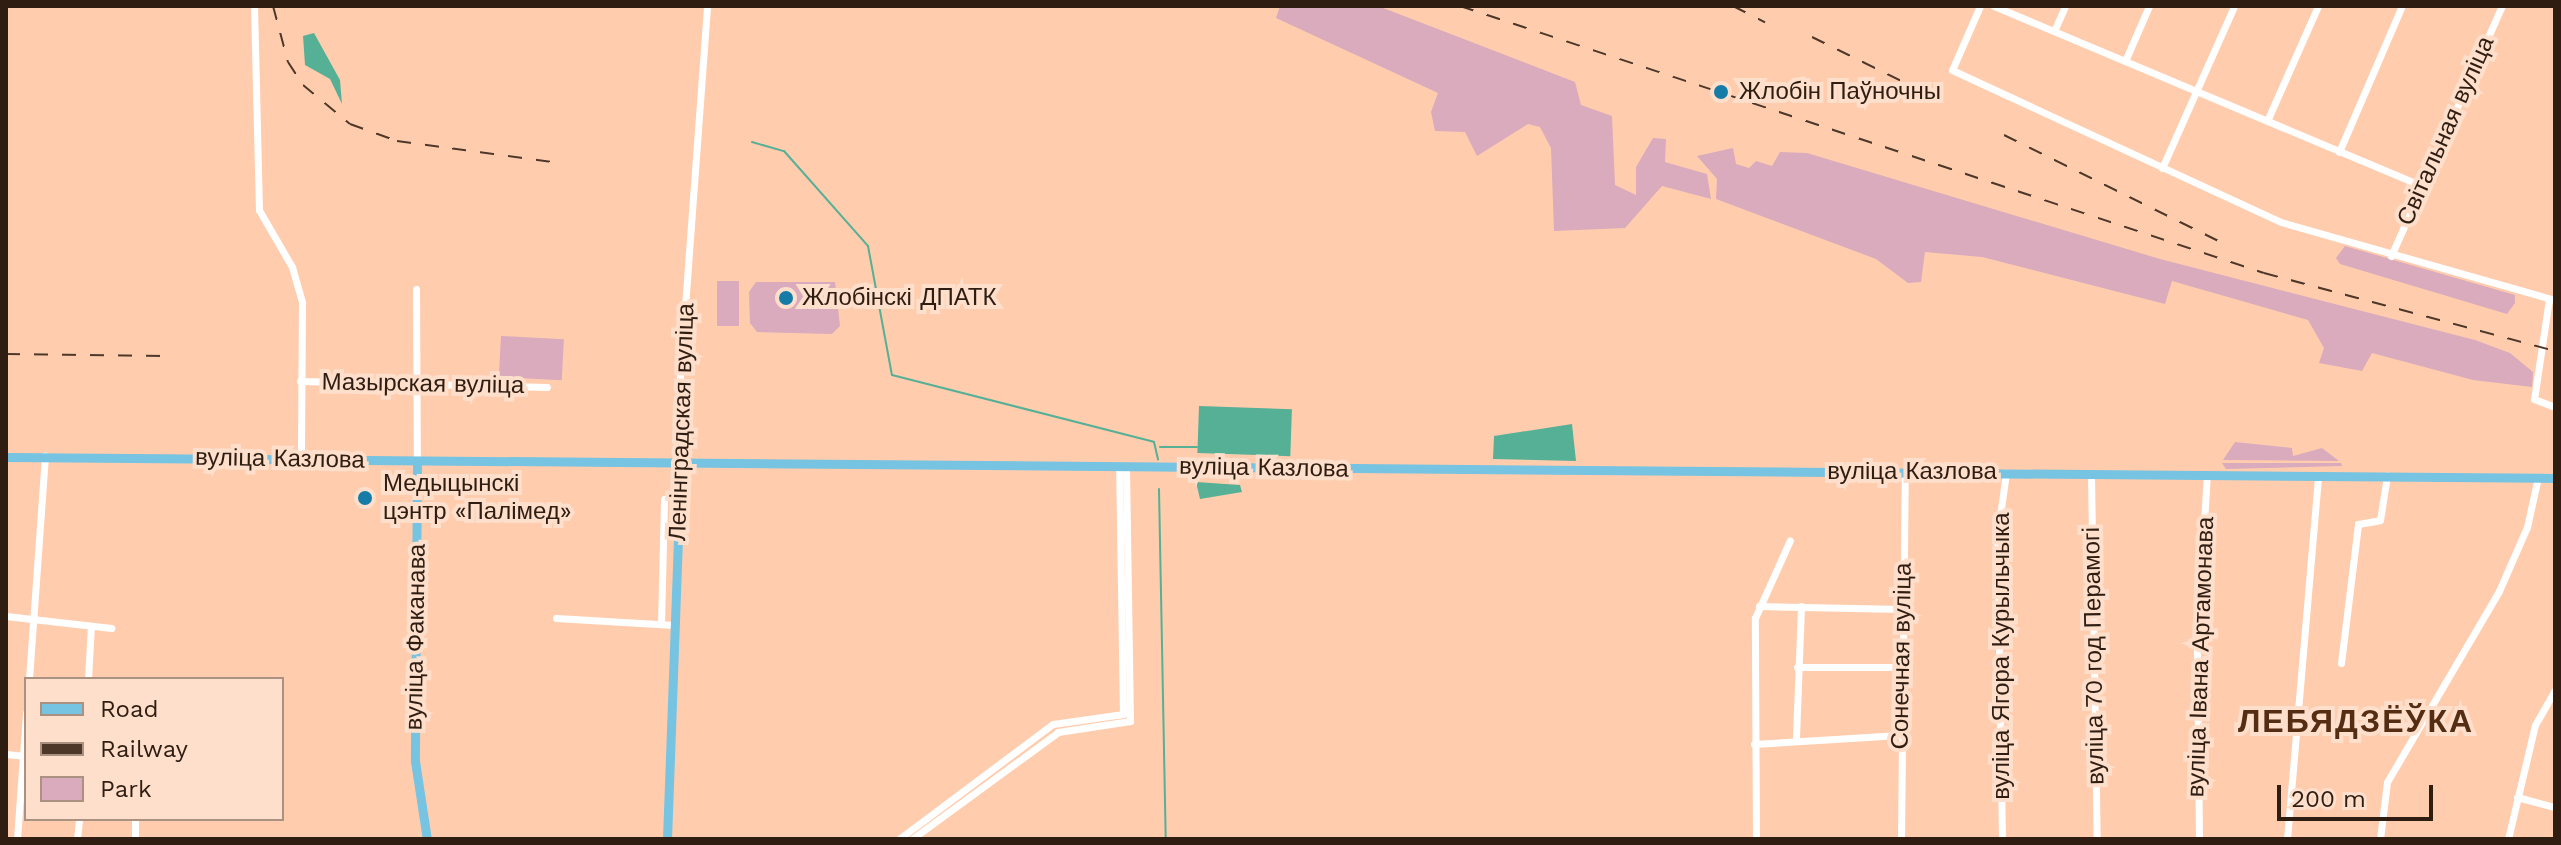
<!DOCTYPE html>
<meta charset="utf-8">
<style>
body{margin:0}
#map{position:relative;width:2561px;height:845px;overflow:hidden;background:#ffcdae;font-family:"Work Sans",sans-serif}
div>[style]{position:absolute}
.green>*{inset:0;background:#daaabd;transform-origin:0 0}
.water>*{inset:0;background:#55b096;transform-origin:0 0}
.stream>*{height:2px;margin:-1px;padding:0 1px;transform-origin:1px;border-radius:1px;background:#55b096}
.minor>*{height:7px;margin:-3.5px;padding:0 3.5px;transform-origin:3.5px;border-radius:3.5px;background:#fff}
.major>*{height:9px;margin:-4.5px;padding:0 4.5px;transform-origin:4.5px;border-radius:4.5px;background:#76c3e2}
.rail>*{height:2px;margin-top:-1px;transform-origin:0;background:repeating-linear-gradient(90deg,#4d3728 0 14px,transparent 0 28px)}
.dots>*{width:22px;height:22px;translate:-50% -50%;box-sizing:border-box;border:4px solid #fddfcc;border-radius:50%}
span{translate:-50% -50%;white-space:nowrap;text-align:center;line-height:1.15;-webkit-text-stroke:8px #fddfcc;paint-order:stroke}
.poi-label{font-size:24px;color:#2f1d11}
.left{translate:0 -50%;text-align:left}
.street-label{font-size:24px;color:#2f1d11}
.district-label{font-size:32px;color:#552d12;font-weight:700;letter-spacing:2px}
.frame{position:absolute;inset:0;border:8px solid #2f1d11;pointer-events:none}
.legend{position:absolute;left:24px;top:677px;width:260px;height:144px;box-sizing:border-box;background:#fddfcc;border:2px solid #ab9181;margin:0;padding:10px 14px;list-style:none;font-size:24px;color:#2f1d11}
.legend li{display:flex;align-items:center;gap:16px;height:40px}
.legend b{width:40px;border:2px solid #ab9181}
.scale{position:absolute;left:2277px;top:785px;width:156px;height:36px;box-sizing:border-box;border:4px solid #2f1d11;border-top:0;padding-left:10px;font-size:24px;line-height:28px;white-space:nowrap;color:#2f1d11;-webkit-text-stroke:6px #fddfcc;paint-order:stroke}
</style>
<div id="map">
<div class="green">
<i style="clip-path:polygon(1280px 6px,1378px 6px,1575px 82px,1581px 105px,1612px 116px,1615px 185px,1636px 195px,1636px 167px,1653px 138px,1666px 139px,1665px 162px,1707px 174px,1711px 199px,1662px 186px,1625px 228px,1554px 231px,1551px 148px,1540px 127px,1528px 124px,1477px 156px,1465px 132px,1435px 131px,1431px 112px,1438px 93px,1276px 18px)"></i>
<i style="clip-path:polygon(1733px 148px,1736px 164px,1749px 168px,1756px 161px,1772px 166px,1780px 152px,1807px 153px,2160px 259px,2475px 340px,2510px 353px,2533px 372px,2532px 387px,2473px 380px,2372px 353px,2362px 371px,2319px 363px,2324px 348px,2308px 320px,2172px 281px,2165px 304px,1982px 257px,1925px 252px,1921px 282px,1908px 283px,1876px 259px,1716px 199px,1717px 179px,1697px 156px)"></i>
<i style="clip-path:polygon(2345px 246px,2515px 295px,2515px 303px,2507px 314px,2340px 264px,2336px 258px)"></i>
<i style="left:717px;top:281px;width:22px;height:45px"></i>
<i style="clip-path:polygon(756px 282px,835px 282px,840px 326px,832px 334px,757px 332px,750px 323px,749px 292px)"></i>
<i style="left:501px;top:336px;width:63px;height:41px;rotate:3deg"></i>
<i style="clip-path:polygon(2235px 442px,2292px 448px,2293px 456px,2322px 448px,2339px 461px,2223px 460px)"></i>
<i style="clip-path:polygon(2222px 463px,2341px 463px,2342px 466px,2226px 469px)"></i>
</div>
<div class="water">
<i style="clip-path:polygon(314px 33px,340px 80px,342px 104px,330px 79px,305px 65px,303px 36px)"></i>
<i style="left:1199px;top:406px;width:93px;height:47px;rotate:2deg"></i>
<i style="clip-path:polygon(1572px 424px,1576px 461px,1493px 459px,1494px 436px)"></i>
<i style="clip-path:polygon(1196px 482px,1240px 485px,1242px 492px,1200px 499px)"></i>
</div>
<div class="stream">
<i style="left:752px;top:142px;width:33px;rotate:16deg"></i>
<i style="left:784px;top:151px;width:127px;rotate:48.5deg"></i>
<i style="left:868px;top:246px;width:131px;rotate:79.5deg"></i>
<i style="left:892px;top:375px;width:270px;rotate:14.3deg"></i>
<i style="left:1154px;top:442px;width:18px;rotate:77deg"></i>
<i style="left:1160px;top:447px;width:37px"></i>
<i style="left:1159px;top:489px;width:350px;rotate:88.9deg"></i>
</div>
<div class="minor">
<i style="left:254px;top:6px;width:204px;rotate:88.6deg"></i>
<i style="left:259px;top:210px;width:66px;rotate:59.9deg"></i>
<i style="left:292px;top:267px;width:37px;rotate:74deg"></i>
<i style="left:302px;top:303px;width:157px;rotate:90.4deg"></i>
<i style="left:1980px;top:6px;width:70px;rotate:113.6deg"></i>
<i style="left:1952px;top:70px;width:362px;rotate:24.8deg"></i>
<i style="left:2281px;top:222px;width:285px;rotate:15.9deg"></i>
<i style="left:1994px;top:6px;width:464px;rotate:22.8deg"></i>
<i style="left:2054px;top:31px;width:27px;rotate:-66deg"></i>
<i style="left:2125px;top:61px;width:60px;rotate:-66.4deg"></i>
<i style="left:2267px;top:121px;width:126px;rotate:-66.1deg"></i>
<i style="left:2339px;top:152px;width:159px;rotate:-66.7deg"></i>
<i style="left:2162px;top:168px;width:177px;rotate:-66deg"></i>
<i style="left:2391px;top:256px;width:274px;rotate:-66.1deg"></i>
<i style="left:416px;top:289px;width:172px;rotate:89.7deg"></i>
<i style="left:2549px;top:299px;width:101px;rotate:98.5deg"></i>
<i style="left:2534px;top:399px;width:22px;rotate:21deg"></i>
<i style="left:300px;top:381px;width:247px;rotate:1.4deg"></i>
<i style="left:681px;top:463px;width:88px;rotate:-90.7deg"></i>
<i style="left:680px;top:375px;width:370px;rotate:-85.8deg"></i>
<i style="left:2091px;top:474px;width:365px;rotate:89.1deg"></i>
<i style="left:1759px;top:606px;width:143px;rotate:1.2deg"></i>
<i style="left:6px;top:616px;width:106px;rotate:6.5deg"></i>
<i style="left:556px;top:618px;width:118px;rotate:3.4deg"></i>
<i style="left:661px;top:624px;width:125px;rotate:-88.6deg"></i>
<i style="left:2341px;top:663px;width:140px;rotate:-83deg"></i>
<i style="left:2358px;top:524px;width:22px;rotate:-10deg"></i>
<i style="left:2380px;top:520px;width:45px;rotate:-81deg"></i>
<i style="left:1797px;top:667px;width:104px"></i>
<i style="left:29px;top:679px;width:224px;rotate:-85.9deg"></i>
<i style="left:88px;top:679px;width:53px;rotate:-86.8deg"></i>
<i style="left:1796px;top:737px;width:131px;rotate:-87.8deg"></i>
<i style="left:1754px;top:744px;width:146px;rotate:-3.5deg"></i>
<i style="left:6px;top:754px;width:18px;rotate:6deg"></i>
<i style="left:2517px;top:797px;width:39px;rotate:15deg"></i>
<i style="left:17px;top:839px;width:126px;rotate:-85.9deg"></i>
<i style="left:77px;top:839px;width:20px;rotate:-84deg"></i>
<i style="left:135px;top:839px;width:20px;rotate:-90deg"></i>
<i style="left:899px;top:839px;width:192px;rotate:-36.8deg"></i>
<i style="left:1053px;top:724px;width:71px;rotate:-8.1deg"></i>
<i style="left:1123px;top:714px;width:248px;rotate:-90.9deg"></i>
<i style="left:912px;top:839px;width:181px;rotate:-36.2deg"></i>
<i style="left:1058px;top:732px;width:73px;rotate:-8.7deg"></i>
<i style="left:1130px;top:721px;width:254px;rotate:-90.9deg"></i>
<i style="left:1756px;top:839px;width:221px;rotate:-90.3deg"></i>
<i style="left:1755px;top:618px;width:85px;rotate:-65.8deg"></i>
<i style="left:1901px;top:839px;width:367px;rotate:-89.4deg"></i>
<i style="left:2002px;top:839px;width:302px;rotate:-90.9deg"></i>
<i style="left:1997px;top:537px;width:65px;rotate:-82deg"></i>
<i style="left:2199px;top:839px;width:198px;rotate:-90.6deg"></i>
<i style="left:2197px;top:641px;width:166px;rotate:-86.6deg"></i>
<i style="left:2287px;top:839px;width:364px;rotate:-85.1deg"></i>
<i style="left:2380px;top:839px;width:57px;rotate:-83deg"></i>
<i style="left:2387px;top:782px;width:221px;rotate:-59.6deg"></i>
<i style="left:2499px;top:591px;width:70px;rotate:-66.4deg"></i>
<i style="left:2527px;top:527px;width:51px;rotate:-77.6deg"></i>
<i style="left:2508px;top:839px;width:117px;rotate:-76.7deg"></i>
<i style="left:2535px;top:725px;width:40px;rotate:-60.3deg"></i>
</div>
<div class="major">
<i style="left:6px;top:457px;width:2549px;rotate:0.47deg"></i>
<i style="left:417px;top:461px;width:300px;rotate:90.4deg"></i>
<i style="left:415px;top:761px;width:79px;rotate:81.3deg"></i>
<i style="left:667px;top:839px;width:376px;rotate:-87.9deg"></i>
</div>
<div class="rail">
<i style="left:273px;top:6px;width:58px;rotate:75deg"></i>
<i style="left:288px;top:62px;width:27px;rotate:57deg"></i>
<i style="left:303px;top:85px;width:61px;rotate:39.7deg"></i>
<i style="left:350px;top:124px;width:50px;rotate:19.9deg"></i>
<i style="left:397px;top:141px;width:164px;rotate:7.7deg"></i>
<i style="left:1460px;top:6px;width:847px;rotate:18.37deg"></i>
<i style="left:2264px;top:273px;width:301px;rotate:15deg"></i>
<i style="left:1733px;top:6px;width:36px;rotate:27deg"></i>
<i style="left:1812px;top:37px;width:131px;rotate:26.2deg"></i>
<i style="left:2004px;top:135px;width:246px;rotate:26.3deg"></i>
<i style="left:6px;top:354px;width:159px;rotate:0.7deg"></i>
</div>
<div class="dots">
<i style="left:1721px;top:92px;background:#147ca6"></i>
<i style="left:786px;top:298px;background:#147ca6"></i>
<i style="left:365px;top:498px;background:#147ca6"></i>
</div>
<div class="poi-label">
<span class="left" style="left:1739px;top:92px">Жлобін Паўночны</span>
<span class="left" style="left:802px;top:298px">Жлобінскі ДПАТК</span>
<span class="left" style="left:383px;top:498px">Медыцынскі<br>цэнтр «Палімед»</span>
</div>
<div class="street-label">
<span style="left:2446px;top:131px;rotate:-66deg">Світальная вуліца</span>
<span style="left:423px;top:384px;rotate:1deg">Мазырская вуліца</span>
<span style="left:682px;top:422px;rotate:-88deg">Ленінградская вуліца</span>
<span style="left:280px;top:459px;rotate:1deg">вуліца Казлова</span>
<span style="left:1264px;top:468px;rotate:1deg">вуліца Казлова</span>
<span style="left:1912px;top:472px">вуліца Казлова</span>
<span style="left:416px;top:637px;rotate:-89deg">вуліца Факанава</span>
<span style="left:1902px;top:656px;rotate:-89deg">Сонечная вуліца</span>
<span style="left:2002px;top:656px;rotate:-90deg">вуліца Ягора Курыльчыка</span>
<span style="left:2094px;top:656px;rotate:-91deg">вуліца 70 год Перамогі</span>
<span style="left:2201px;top:657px;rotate:-88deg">вуліца Івана Артамонава</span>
</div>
<div class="district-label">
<span style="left:2356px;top:721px">ЛЕБЯДЗЁЎКА</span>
</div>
<div class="frame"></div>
<ul class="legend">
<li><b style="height:10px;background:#76c3e2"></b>Road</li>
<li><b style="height:10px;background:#4d3728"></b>Railway</li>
<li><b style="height:22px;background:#daaabd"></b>Park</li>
</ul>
<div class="scale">200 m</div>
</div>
